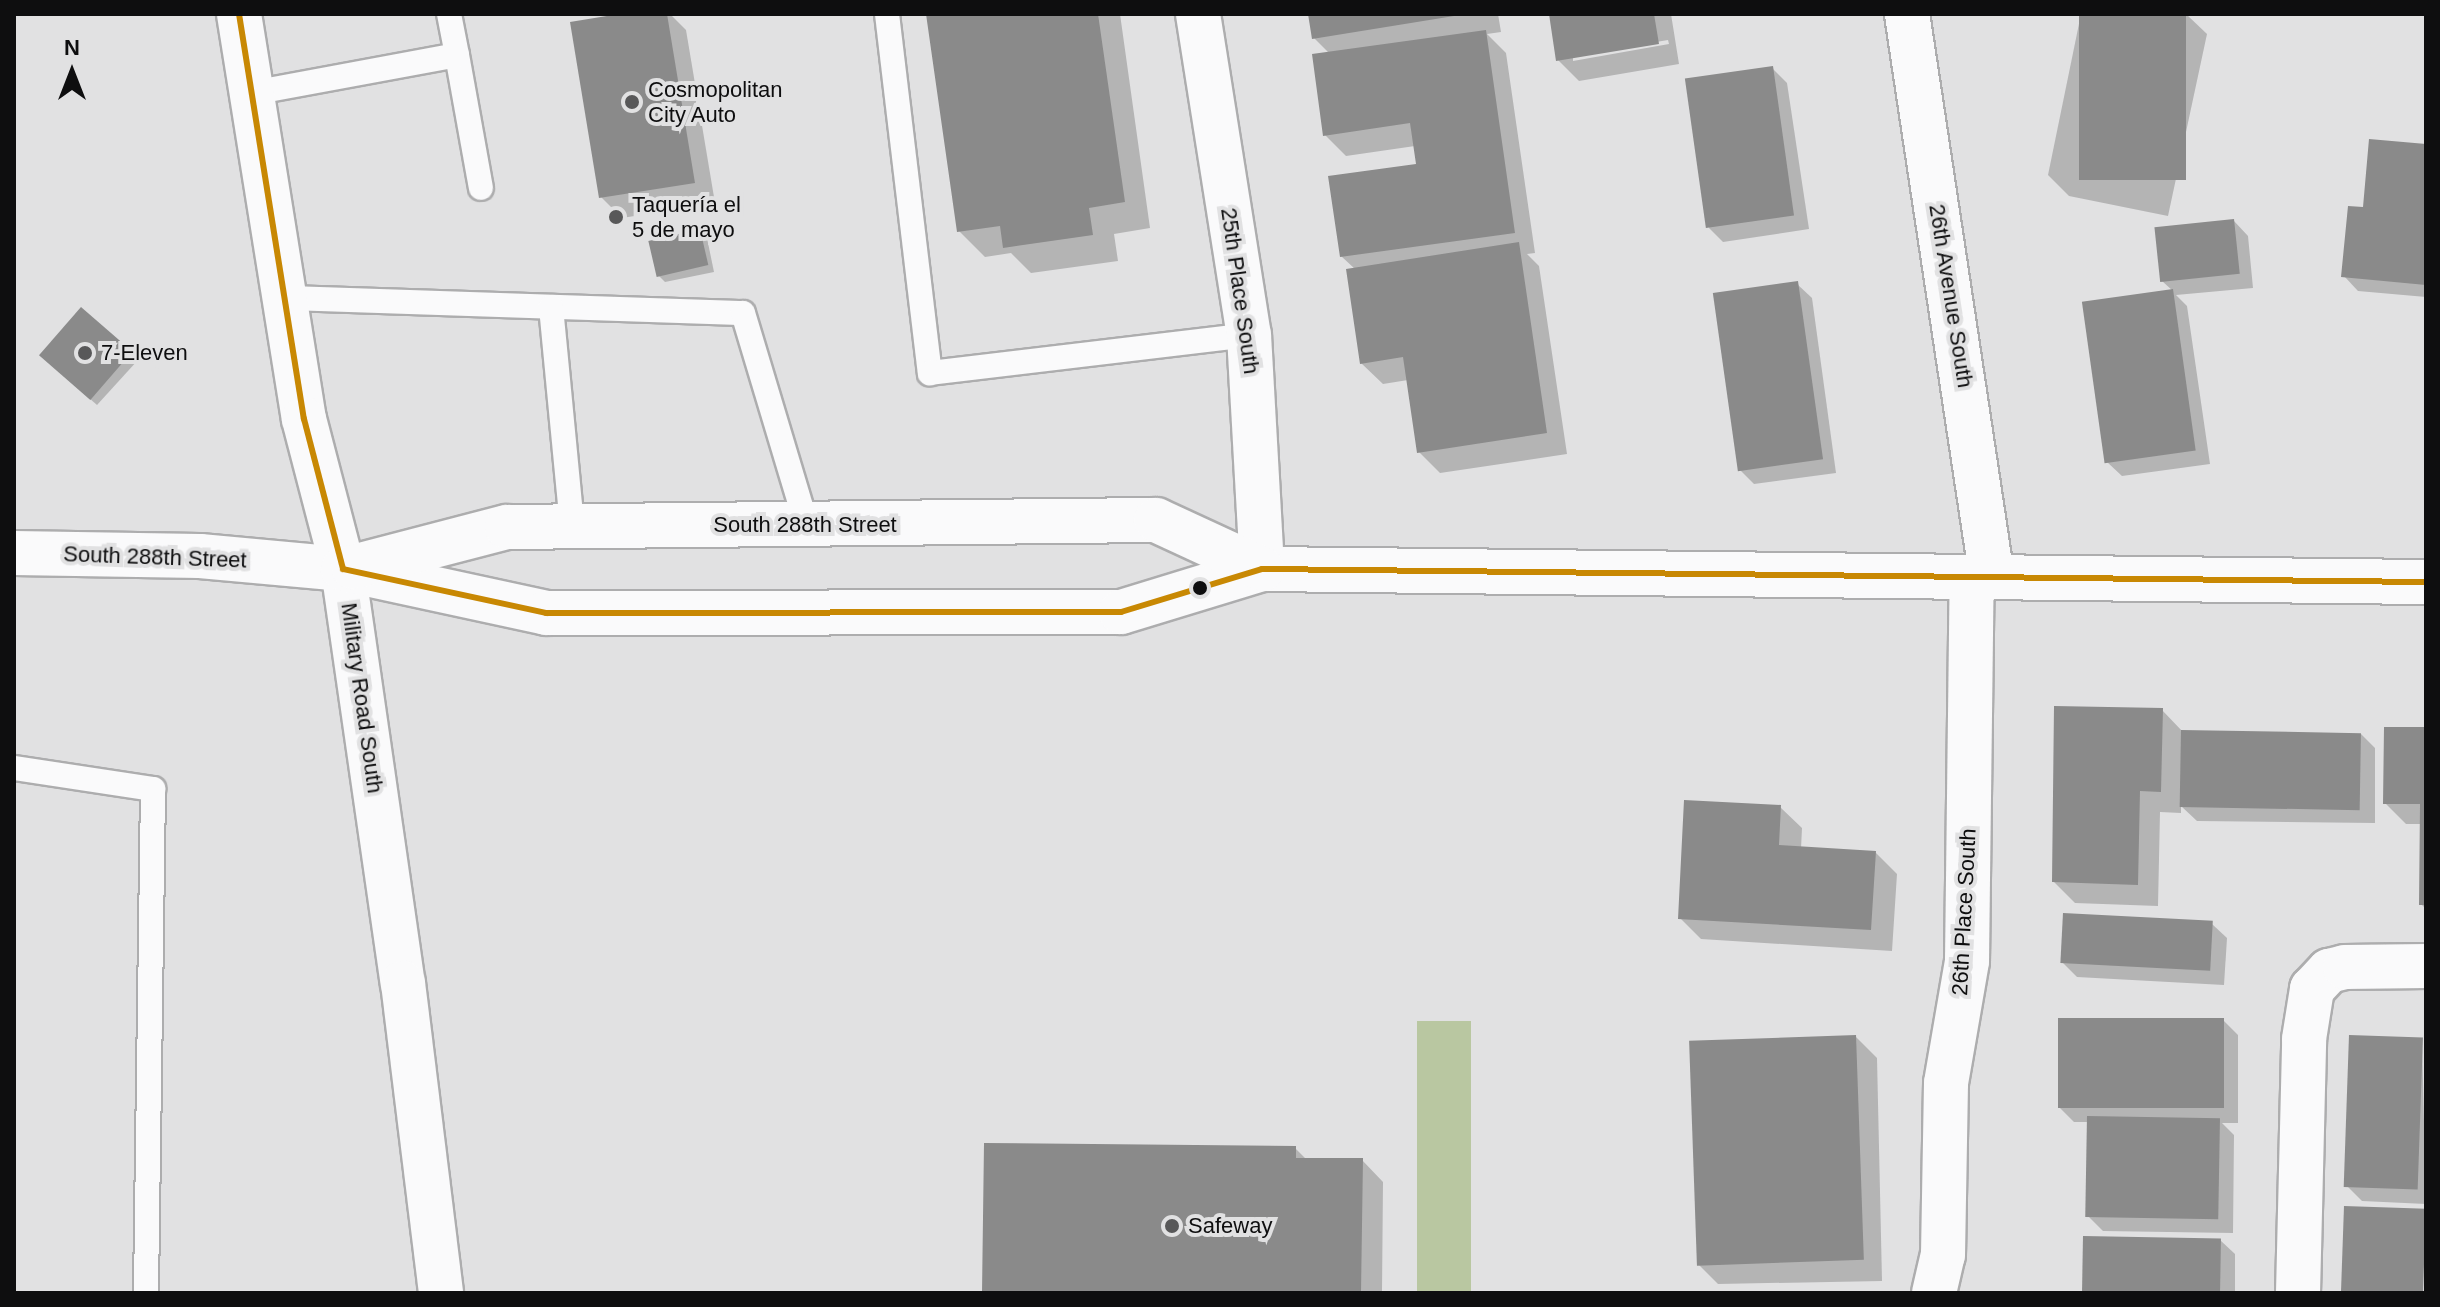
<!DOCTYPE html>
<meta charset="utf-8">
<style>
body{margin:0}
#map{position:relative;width:2440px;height:1307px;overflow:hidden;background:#e1e1e2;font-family:Helvetica,sans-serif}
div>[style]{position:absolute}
.forest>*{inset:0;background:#b9c7a1;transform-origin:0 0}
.shadow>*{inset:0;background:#0003}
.building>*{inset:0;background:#8a8a8a;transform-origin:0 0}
.roads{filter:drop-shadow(2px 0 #adadae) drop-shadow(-2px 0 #adadae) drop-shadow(0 2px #adadae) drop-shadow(0 -2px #adadae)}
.service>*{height:24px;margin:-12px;padding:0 12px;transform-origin:12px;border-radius:12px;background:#fafafb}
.minor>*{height:44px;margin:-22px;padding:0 22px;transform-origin:22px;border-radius:22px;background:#fafafb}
.secondary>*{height:44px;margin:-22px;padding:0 22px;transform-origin:22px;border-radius:22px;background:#fafafb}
.bus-1>*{height:6px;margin:-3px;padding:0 3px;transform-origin:3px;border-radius:3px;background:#c88803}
.dots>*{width:22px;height:22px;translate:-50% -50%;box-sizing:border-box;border:4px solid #e1e1e2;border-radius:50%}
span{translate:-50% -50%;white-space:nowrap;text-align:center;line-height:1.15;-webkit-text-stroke:8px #e1e1e2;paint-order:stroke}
.poi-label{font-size:22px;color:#0e0e0f}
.left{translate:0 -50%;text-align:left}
.street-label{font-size:22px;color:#0e0e0f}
.frame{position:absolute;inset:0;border:16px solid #0e0e0f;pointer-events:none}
.north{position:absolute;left:32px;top:32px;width:80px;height:80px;-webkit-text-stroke:6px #e1e1e2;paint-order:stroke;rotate:0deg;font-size:22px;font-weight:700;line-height:32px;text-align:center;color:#0e0e0f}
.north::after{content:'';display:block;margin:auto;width:28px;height:36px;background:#0e0e0f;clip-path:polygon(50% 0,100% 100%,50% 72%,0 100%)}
</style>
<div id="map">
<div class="forest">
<i style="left:1471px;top:1021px;width:272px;height:54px;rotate:90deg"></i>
</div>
<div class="shadow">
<i style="clip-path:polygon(632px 14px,670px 14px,686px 30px,715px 203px,622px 218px,601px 197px)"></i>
<i style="clip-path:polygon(928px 14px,1120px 14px,1150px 228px,1114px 234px,1118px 261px,1031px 273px,1011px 253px,985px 257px,959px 231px)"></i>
<i style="clip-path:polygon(1310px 14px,1498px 14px,1501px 32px,1487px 34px,1506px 53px,1535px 253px,1527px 254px,1539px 266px,1567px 454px,1440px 473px,1419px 452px,1408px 380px,1383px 384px,1361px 363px,1355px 269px,1341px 256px,1418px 166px,1415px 146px,1346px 156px,1325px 135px,1330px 54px,1314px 38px)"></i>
<i style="clip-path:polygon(evenodd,1551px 14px,1671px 14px,1679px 64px,1579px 81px,1558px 60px,1551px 14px,1668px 40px,1669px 44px,1573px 61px,1573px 56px,1668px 40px)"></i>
<i style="clip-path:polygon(2081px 14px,2186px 14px,2207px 34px,2168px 216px,2069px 196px,2048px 175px)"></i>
<i style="clip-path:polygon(1772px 68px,1787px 83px,1809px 229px,1723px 242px,1709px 228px)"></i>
<i style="clip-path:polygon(2426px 146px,2426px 297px,2358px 291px,2344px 276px,2365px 209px)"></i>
<i style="clip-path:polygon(2234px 221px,2248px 236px,2253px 288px,2176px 295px,2187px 306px,2210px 464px,2122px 476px,2107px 462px,2173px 291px,2162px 281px)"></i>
<i style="clip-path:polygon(700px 231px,707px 238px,714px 272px,665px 282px,658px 275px)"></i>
<i style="clip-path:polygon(1797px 284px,1812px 298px,1836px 473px,1754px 484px,1739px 469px)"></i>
<i style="clip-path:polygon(131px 353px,138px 360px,97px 405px,48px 362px)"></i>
<i style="clip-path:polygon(2162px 710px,2183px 732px,2361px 734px,2375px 748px,2375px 823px,2197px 821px,2181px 806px,2181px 813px,2160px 812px,2158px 906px,2075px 903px,2054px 882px)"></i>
<i style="clip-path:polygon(2426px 729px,2426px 909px,2421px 904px,2422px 824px,2406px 824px,2385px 803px)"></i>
<i style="clip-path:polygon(1780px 807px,1802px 828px,1801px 849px,1876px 853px,1897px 874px,1892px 951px,1701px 939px,1680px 918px)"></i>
<i style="clip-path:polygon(2212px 924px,2227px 938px,2224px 985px,2077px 977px,2062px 962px)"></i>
<i style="clip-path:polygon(2224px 1021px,2238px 1035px,2238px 1123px,2222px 1123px,2234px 1135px,2233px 1233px,2103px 1231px,2088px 1216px,2089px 1122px,2074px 1122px,2059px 1107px)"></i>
<i style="clip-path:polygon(1856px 1037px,1877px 1058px,1882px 1281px,1718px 1284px,1697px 1263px)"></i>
<i style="clip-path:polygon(2422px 1040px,2426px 1204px,2362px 1201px,2347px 1186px)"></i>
<i style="clip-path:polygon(1295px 1148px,1307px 1160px,1362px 1160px,1383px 1182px,1382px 1293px,984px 1293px)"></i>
<i style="clip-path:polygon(2220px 1240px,2235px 1254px,2235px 1293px,2085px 1293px)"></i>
</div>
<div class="building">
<i style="clip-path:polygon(619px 14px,667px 14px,695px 183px,599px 198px,570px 22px)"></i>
<i style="clip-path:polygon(926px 14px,1098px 14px,1125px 202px,1089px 208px,1093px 235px,1003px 248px,1000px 226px,957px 232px)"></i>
<i style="clip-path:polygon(1308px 14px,1454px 14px,1454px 16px,1312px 39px)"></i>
<i style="clip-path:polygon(1549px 14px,1654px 14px,1659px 44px,1556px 61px)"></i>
<i style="left:2079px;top:14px;width:107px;height:166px"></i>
<i style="clip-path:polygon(1486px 30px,1515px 233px,1340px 257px,1328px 176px,1416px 164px,1410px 123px,1323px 136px,1312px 54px)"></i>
<i style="left:1773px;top:66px;width:151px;height:89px;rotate:82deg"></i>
<i style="clip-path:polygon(2369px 139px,2426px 144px,2426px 285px,2341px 277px,2348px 206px,2363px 207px)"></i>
<i style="left:2234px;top:219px;width:55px;height:80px;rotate:84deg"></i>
<i style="left:700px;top:229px;width:37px;height:53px;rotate:77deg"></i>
<i style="clip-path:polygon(1519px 242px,1547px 433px,1417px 453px,1403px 357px,1360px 364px,1346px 269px)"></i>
<i style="left:1798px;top:281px;width:180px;height:86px;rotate:82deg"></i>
<i style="left:2173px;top:289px;width:163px;height:92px;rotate:82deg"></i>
<i style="left:81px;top:307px;width:68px;height:64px;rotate:41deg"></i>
<i style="clip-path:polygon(2054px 706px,2163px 708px,2161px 792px,2140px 791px,2138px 885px,2052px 882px)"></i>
<i style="clip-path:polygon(2384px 727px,2426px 727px,2426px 905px,2419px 905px,2420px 804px,2383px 804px)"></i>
<i style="left:2181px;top:730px;width:180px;height:77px;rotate:1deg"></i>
<i style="clip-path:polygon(1684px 800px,1781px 805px,1779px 845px,1876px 851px,1871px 930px,1678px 919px)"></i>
<i style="left:2063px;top:913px;width:150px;height:50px;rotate:3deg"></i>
<i style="left:2058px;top:1018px;width:166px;height:90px"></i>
<i style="left:1856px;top:1035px;width:225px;height:167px;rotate:88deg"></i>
<i style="left:2349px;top:1035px;width:74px;height:152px;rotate:2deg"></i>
<i style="left:2087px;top:1116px;width:133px;height:101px;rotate:1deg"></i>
<i style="clip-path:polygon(984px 1143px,1296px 1146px,1296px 1158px,1363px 1158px,1361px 1293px,982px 1293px)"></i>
<i style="left:2344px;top:1206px;width:82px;height:87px;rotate:2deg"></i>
<i style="left:2083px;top:1236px;width:138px;height:57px;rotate:1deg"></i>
</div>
<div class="roads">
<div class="service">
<i style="left:887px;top:14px;width:362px;rotate:83.2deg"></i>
<i style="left:930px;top:373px;width:321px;rotate:-6.8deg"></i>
<i style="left:457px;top:55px;width:135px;rotate:79.8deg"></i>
<i style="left:252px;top:93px;width:208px;rotate:-10.5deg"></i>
<i style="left:457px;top:55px;width:42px;rotate:-101deg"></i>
<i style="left:286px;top:298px;width:457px;rotate:1.9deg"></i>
<i style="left:743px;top:313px;width:222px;rotate:73.3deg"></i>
<i style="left:551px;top:307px;width:220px;rotate:84.5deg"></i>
<i style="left:14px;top:768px;width:141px;rotate:8.6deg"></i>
<i style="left:153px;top:789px;width:504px;rotate:90.8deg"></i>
</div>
<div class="minor">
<i style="left:1198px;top:14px;width:325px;rotate:81deg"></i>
<i style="left:1249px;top:335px;width:234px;rotate:86.8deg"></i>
<i style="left:1907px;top:14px;width:570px;rotate:81.43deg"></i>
<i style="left:1934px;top:1293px;width:39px;rotate:-77deg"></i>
<i style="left:1943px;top:1255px;width:172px;rotate:-89deg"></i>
<i style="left:1946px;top:1083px;width:124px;rotate:-80.2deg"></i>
<i style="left:1967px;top:961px;width:384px;rotate:-89.3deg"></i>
<i style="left:2298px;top:1293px;width:254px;rotate:-88.6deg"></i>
<i style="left:2304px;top:1039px;width:51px;rotate:-80.9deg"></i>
<i style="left:2312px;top:989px;width:25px;rotate:-47deg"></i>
<i style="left:2329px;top:971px;width:16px;rotate:-14deg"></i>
<i style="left:2345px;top:967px;width:81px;rotate:-0.7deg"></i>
</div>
<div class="secondary">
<i style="left:239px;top:14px;width:410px;rotate:80.9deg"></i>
<i style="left:304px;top:419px;width:155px;rotate:75.4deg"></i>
<i style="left:343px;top:569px;width:418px;rotate:81.8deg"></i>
<i style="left:403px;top:983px;width:312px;rotate:83deg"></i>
<i style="left:14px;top:553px;width:186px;rotate:0.9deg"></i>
<i style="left:200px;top:556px;width:144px;rotate:5.2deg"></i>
<i style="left:343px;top:569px;width:208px;rotate:12.2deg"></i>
<i style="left:546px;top:613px;width:575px;rotate:-0.1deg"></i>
<i style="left:1121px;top:612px;width:147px;rotate:-17deg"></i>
<i style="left:1262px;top:569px;width:1164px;rotate:0.64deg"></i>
<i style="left:353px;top:567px;width:159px;rotate:-14.6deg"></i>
<i style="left:507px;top:527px;width:649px;rotate:-0.62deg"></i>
<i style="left:1156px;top:520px;width:117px;rotate:24.8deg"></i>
</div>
</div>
<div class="bus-1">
<i style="left:239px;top:14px;width:410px;rotate:80.9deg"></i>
<i style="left:304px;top:419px;width:155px;rotate:75.4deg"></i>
<i style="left:343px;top:569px;width:208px;rotate:12.2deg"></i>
<i style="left:546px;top:613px;width:575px;rotate:-0.1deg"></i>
<i style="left:1121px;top:612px;width:147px;rotate:-17deg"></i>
<i style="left:1262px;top:569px;width:1164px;rotate:0.64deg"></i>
</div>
<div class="dots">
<i style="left:632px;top:102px;background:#585859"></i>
<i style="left:616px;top:217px;background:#585859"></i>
<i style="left:85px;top:353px;background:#585859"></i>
<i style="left:1200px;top:588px;background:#0e0e0f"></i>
<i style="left:1172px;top:1226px;background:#585859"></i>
</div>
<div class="poi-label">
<span class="left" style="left:648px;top:102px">Cosmopolitan<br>City Auto</span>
<span class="left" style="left:632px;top:217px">Taquería el<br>5 de mayo</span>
<span class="left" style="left:101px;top:353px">7-Eleven</span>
<span class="left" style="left:1188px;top:1226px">Safeway</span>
</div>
<div class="street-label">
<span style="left:1240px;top:291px;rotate:82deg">25th Place South</span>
<span style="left:1951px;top:296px;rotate:81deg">26th Avenue South</span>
<span style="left:805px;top:525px">South 288th Street</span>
<span style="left:155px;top:557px;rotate:2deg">South 288th Street</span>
<span style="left:362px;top:698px;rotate:82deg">Military Road South</span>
<span style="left:1964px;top:912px;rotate:-87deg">26th Place South</span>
</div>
<div class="frame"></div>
<div class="north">N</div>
</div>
